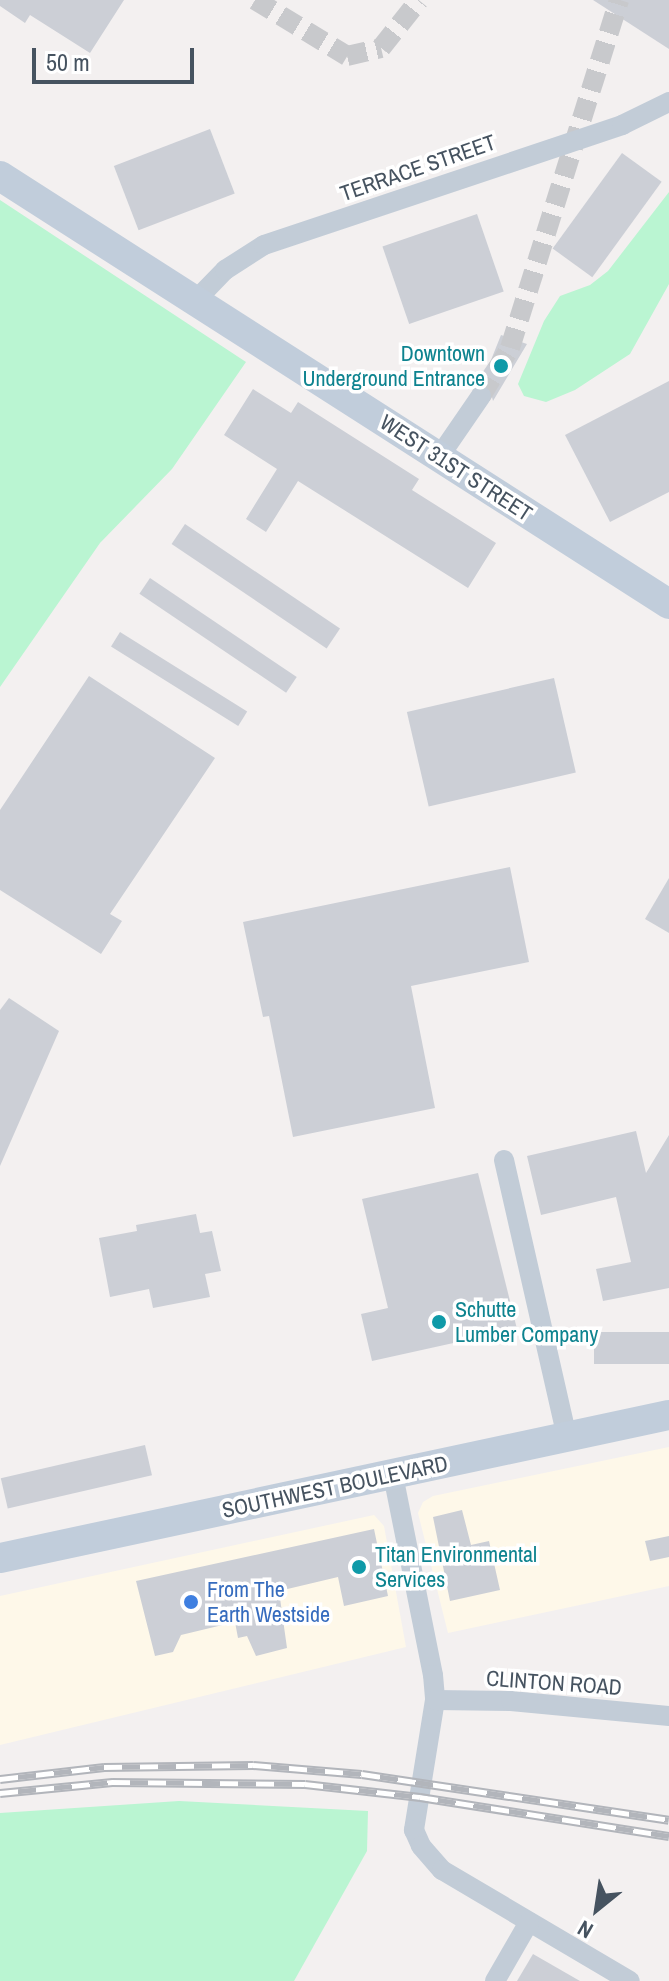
<!DOCTYPE html>
<style>
body{margin:0}
#map{position:relative;width:669px;height:1981px;overflow:hidden;background:#f3f0f0;font-family:"Archivo Narrow",sans-serif}
div>[style]{position:absolute}
.commercial>*{inset:0;background:#fef8e9}
.green>*{inset:0;background:#baf5d2}
.building>*{inset:0;background:#cccfd6;transform-origin:0 0}
.minor-tunnel>*{height:20px;margin-top:-10px;transform-origin:0;background:repeating-linear-gradient(90deg,#c8c9cc 0 20px,transparent 0 30px)}
.minor>*{height:20px;margin:-10px;padding:0 10px;transform-origin:10px;border-radius:10px;background:#c2ccd7}
.secondary>*{height:30px;margin:-15px;padding:0 15px;transform-origin:15px;border-radius:15px;background:#c1cddb}
.rail>*{height:9px;margin-top:-4.5px;transform-origin:0;background:repeating-linear-gradient(90deg,#fff 0 18px,#b2b5bb 0 36px);box-sizing:border-box;border-block:2px solid #b2b5bb}
.dots>*{width:22px;height:22px;translate:-50% -50%;box-sizing:border-box;border:4px solid #fff;border-radius:50%}
span{translate:-50% -50%;white-space:nowrap;text-align:center;line-height:1.15;-webkit-text-stroke:7px #fff;paint-order:stroke}
.street-label{font-size:22px;color:#465360}
.culture-label{font-size:22px;color:#0d838f}
.right{translate:-100% -50%;text-align:right}
.left{translate:0 -50%;text-align:left}
.shop-label{font-size:22px;color:#366cbe}
.north{position:absolute;left:557px;top:1869px;width:80px;height:80px;-webkit-text-stroke:6px #fff;paint-order:stroke;rotate:210deg;font-size:22px;font-weight:700;line-height:32px;text-align:center;color:#465360}
.north::after{content:'';display:block;margin:auto;width:28px;height:36px;background:#465360;clip-path:polygon(50% 0,100% 100%,50% 72%,0 100%)}
.scale{position:absolute;left:32px;top:48px;width:162px;height:36px;box-sizing:border-box;border:4px solid #465360;border-top:0;padding-left:10px;font-size:24px;line-height:28px;white-space:nowrap;color:#465360;-webkit-text-stroke:6px #fff;paint-order:stroke}
</style>
<div id="map">
<div class="commercial">
<i style="clip-path:polygon(669px 1447px,669px 1586px,448px 1633px,418px 1513px,423px 1502px,433px 1496px)"></i>
<i style="clip-path:polygon(374px 1515px,384px 1526px,406px 1647px,0 1745px,0 1596px)"></i>
</div>
<div class="green">
<i style="clip-path:polygon(669px 192px,669px 284px,630px 354px,575px 390px,546px 402px,524px 396px,518px 384px,544px 321px,560px 296px,590px 285px,608px 271px)"></i>
<i style="clip-path:polygon(0 200px,246px 362px,172px 469px,100px 543px,0 687px)"></i>
<i style="clip-path:polygon(179px 1801px,368px 1811px,367px 1851px,294px 1981px,0 1981px,0 1813px)"></i>
</div>
<div class="building">
<i style="clip-path:polygon(0 0,124px 0,90px 53px,30px 15px,25px 23px,0 6px)"></i>
<i style="clip-path:polygon(593px 0,669px 0,669px 49px)"></i>
<i style="left:210px;top:129px;width:69px;height:103px;rotate:69deg"></i>
<i style="left:622px;top:153px;width:49px;height:118px;rotate:36deg"></i>
<i style="left:477px;top:214px;width:82px;height:100px;rotate:71deg"></i>
<i style="clip-path:polygon(501px 335px,527px 344px,493px 401px,489px 386px,473px 386px,491px 360px)"></i>
<i style="clip-path:polygon(669px 381px,669px 492px,610px 522px,565px 435px)"></i>
<i style="clip-path:polygon(253px 389px,291px 413px,298px 402px,419px 479px,412px 490px,496px 543px,468px 588px,298px 481px,266px 532px,246px 519px,277px 469px,224px 435px)"></i>
<i style="left:185px;top:524px;width:187px;height:24px;rotate:34deg"></i>
<i style="left:150px;top:578px;width:177px;height:19px;rotate:34deg"></i>
<i style="left:120px;top:632px;width:150px;height:17px;rotate:32deg"></i>
<i style="clip-path:polygon(89px 676px,215px 758px,110px 914px,122px 921px,101px 954px,0 890px,0 810px)"></i>
<i style="left:554px;top:678px;width:97px;height:151px;rotate:77deg"></i>
<i style="clip-path:polygon(510px 867px,529px 962px,411px 986px,435px 1108px,293px 1137px,269px 1016px,263px 1017px,243px 922px)"></i>
<i style="clip-path:polygon(669px 878px,669px 933px,645px 919px)"></i>
<i style="clip-path:polygon(9px 998px,59px 1031px,0 1166px,0 1010px)"></i>
<i style="clip-path:polygon(636px 1131px,646px 1173px,669px 1135px,669px 1288px,603px 1301px,596px 1269px,631px 1262px,616px 1197px,541px 1215px,527px 1156px)"></i>
<i style="clip-path:polygon(478px 1173px,517px 1329px,372px 1361px,361px 1314px,388px 1308px,362px 1199px)"></i>
<i style="clip-path:polygon(196px 1214px,200px 1233px,212px 1231px,221px 1271px,205px 1274px,210px 1297px,153px 1308px,149px 1289px,110px 1297px,99px 1238px,137px 1231px,136px 1225px)"></i>
<i style="left:669px;top:1332px;width:32px;height:75px;rotate:90deg"></i>
<i style="left:145px;top:1445px;width:31px;height:148px;rotate:77deg"></i>
<i style="clip-path:polygon(462px 1510px,471px 1545px,489px 1541px,500px 1590px,450px 1601px,433px 1517px)"></i>
<i style="clip-path:polygon(374px 1529px,388px 1596px,344px 1606px,338px 1577px,279px 1591px,287px 1648px,256px 1656px,247px 1636px,238px 1638px,235px 1622px,181px 1635px,173px 1652px,155px 1656px,136px 1581px)"></i>
<i style="clip-path:polygon(669px 1536px,669px 1557px,650px 1561px,645px 1541px)"></i>
<i style="clip-path:polygon(533px 1954px,580px 1981px,517px 1981px)"></i>
</div>
<div class="minor-tunnel">
<i style="left:255px;top:0;width:108px;rotate:31.3deg"></i>
<i style="left:347px;top:56px;width:35px;rotate:-13deg"></i>
<i style="left:381px;top:48px;width:61px;rotate:-51.6deg"></i>
<i style="left:481px;top:396px;width:56px;rotate:-58.9deg"></i>
<i style="left:510px;top:348px;width:365px;rotate:-72.6deg"></i>
</div>
<div class="minor">
<i style="left:195px;top:301px;width:43px;rotate:-45.9deg"></i>
<i style="left:225px;top:270px;width:46px;rotate:-32.7deg"></i>
<i style="left:264px;top:245px;width:378px;rotate:-18.5deg"></i>
<i style="left:622px;top:125px;width:52px;rotate:-26.1deg"></i>
<i style="left:439px;top:457px;width:74px;rotate:-55.5deg"></i>
<i style="left:504px;top:1160px;width:284px;rotate:77.2deg"></i>
<i style="left:393px;top:1475px;width:204px;rotate:78.7deg"></i>
<i style="left:433px;top:1675px;width:25px;rotate:85deg"></i>
<i style="left:435px;top:1700px;width:132px;rotate:99.2deg"></i>
<i style="left:414px;top:1830px;width:17px;rotate:66deg"></i>
<i style="left:421px;top:1846px;width:32px;rotate:49deg"></i>
<i style="left:442px;top:1870px;width:218px;rotate:30.6deg"></i>
<i style="left:435px;top:1700px;width:76px;rotate:0.8deg"></i>
<i style="left:511px;top:1701px;width:159px;rotate:5.4deg"></i>
<i style="left:495px;top:1981px;width:68px;rotate:-60deg"></i>
</div>
<div class="secondary">
<i style="left:0;top:176px;width:794px;rotate:32.61deg"></i>
<i style="left:0;top:1558px;width:684px;rotate:-12.07deg"></i>
</div>
<div class="rail">
<i style="left:0;top:1779px;width:105px;rotate:-6.6deg"></i>
<i style="left:104px;top:1767px;width:149px;rotate:-0.8deg"></i>
<i style="left:253px;top:1765px;width:109px;rotate:4.7deg"></i>
<i style="left:362px;top:1774px;width:310px;rotate:8.5deg"></i>
<i style="left:0;top:1793px;width:113px;rotate:-5.6deg"></i>
<i style="left:112px;top:1782px;width:193px;rotate:0.6deg"></i>
<i style="left:305px;top:1784px;width:116px;rotate:6.4deg"></i>
<i style="left:420px;top:1797px;width:252px;rotate:8.9deg"></i>
</div>
<div class="dots">
<i style="left:501px;top:366px;background:#0f9aa8"></i>
<i style="left:439px;top:1322px;background:#0f9aa8"></i>
<i style="left:359px;top:1567px;background:#0f9aa8"></i>
<i style="left:191px;top:1602px;background:#3f7fe0"></i>
</div>
<div class="street-label">
<span style="left:418px;top:168px;rotate:-19deg">TERRACE STREET</span>
<span style="left:456px;top:468px;rotate:33deg">WEST 31ST STREET</span>
<span style="left:335px;top:1487px;rotate:-12deg">SOUTHWEST BOULEVARD</span>
<span style="left:554px;top:1683px;rotate:4deg">CLINTON ROAD</span>
</div>
<div class="culture-label">
<span class="right" style="left:485px;top:366px">Downtown<br>Underground Entrance</span>
<span class="left" style="left:455px;top:1322px">Schutte<br>Lumber Company</span>
<span class="left" style="left:375px;top:1567px">Titan Environmental<br>Services</span>
</div>
<div class="shop-label">
<span class="left" style="left:207px;top:1602px">From The<br>Earth Westside</span>
</div>
<div class="north">N</div>
<div class="scale">50 m</div>
</div>
